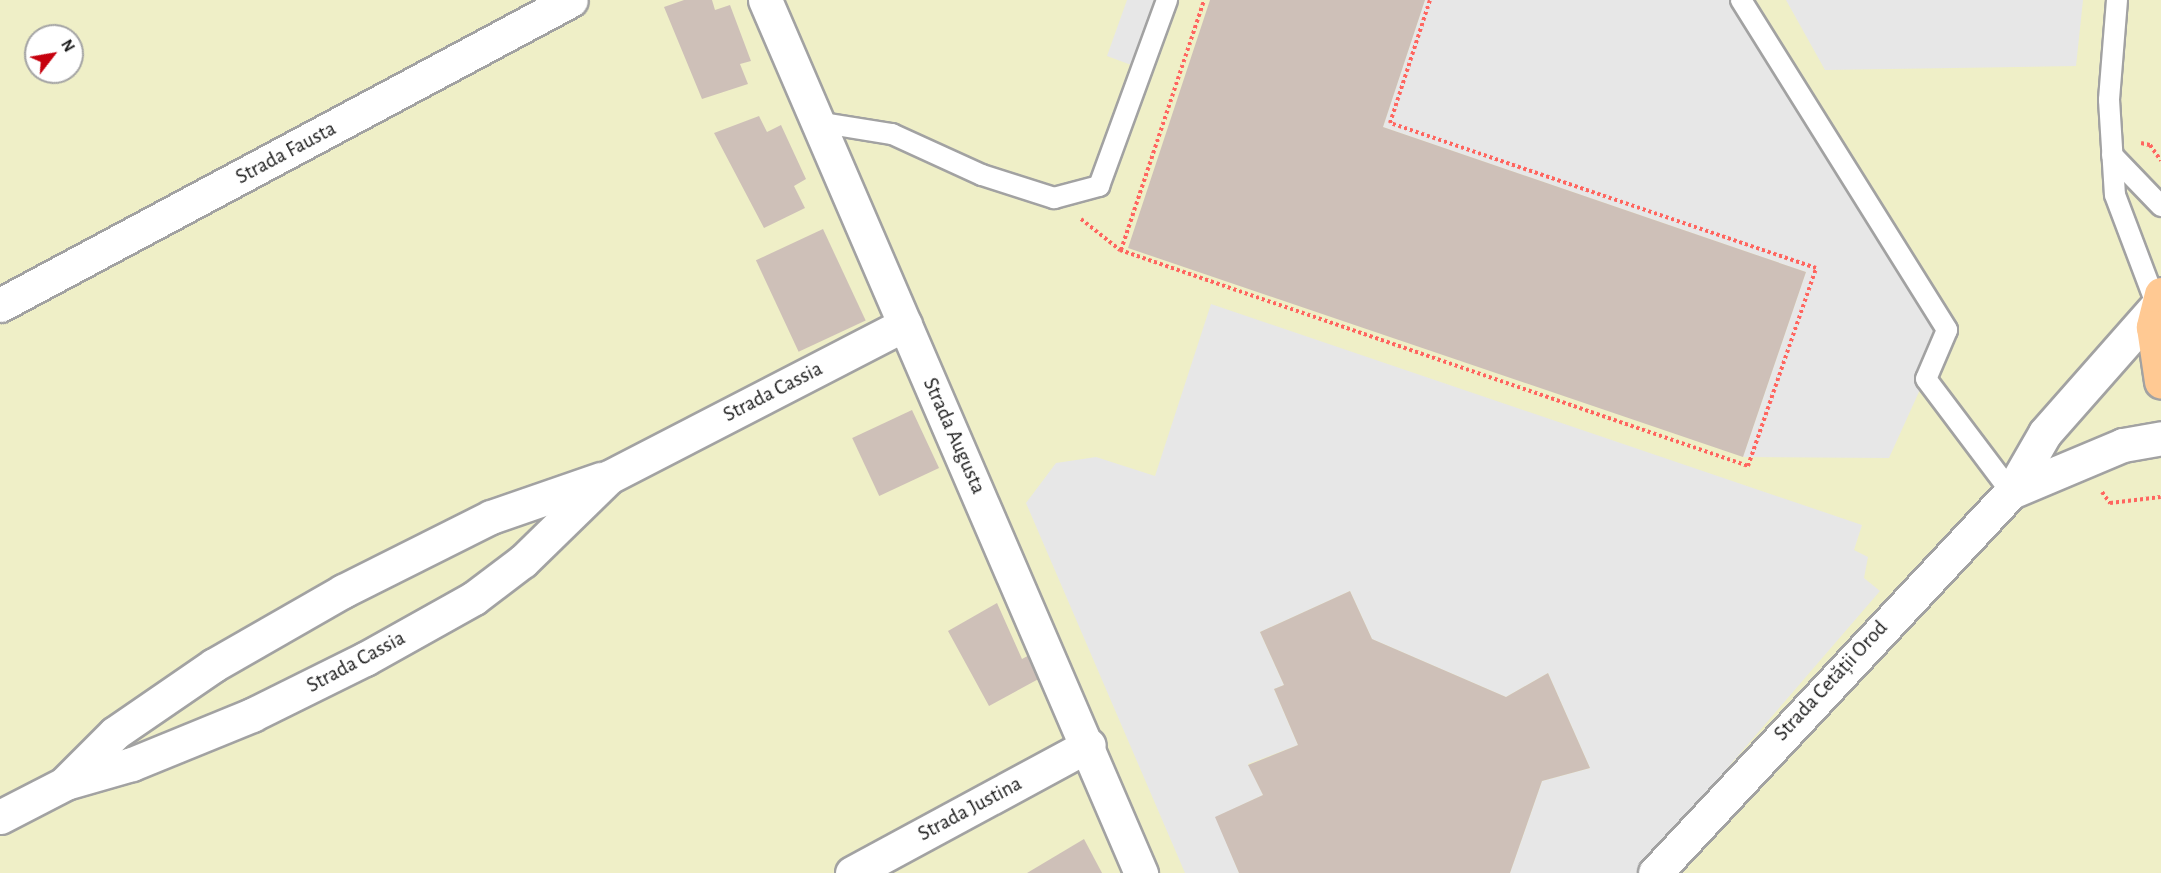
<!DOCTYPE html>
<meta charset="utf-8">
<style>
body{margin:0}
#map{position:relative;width:2161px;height:873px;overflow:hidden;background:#eee8df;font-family:"Alegreya Sans",sans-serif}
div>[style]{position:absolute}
.farmland>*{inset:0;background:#efefc7}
.parking>*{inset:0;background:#e7e7e7}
.building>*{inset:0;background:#cec0b8;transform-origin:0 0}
.path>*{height:4px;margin-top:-2px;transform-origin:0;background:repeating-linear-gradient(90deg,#ff655f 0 3px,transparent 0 6px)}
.roads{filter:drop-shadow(2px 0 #a2a2a2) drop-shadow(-2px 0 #a2a2a2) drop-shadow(0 2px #a2a2a2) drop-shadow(0 -2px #a2a2a2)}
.service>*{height:20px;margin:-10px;padding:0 10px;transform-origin:10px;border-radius:10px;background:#fff}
.minor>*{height:33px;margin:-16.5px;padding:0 16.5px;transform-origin:16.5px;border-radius:16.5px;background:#fff}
.tertiary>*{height:33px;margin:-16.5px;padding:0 16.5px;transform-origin:16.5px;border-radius:16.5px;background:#fff}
.primary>*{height:33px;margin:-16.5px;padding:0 16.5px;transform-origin:16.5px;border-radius:16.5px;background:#ffc993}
span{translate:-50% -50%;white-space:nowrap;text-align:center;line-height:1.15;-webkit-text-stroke:5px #fff;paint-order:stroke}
.street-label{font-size:21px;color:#1b1b1b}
.north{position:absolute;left:24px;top:24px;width:60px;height:60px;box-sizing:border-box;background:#fff;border:2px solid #a4a4a4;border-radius:50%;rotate:59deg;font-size:16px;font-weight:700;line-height:24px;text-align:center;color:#1b1b1b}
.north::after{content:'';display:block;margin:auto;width:21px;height:27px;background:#c6000d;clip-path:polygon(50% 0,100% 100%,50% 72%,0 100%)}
</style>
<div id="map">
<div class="farmland">
<i style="clip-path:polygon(evenodd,0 0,2161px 0,2161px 873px,0 873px,0 0,36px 36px,72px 36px,72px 72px,36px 72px,36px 36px)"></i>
</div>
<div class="parking">
<i style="clip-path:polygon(1127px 0,1167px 0,1142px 69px,1107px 56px)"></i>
<i style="clip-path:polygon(1425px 0,1741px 0,1947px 330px,1889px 458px,1743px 457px,1806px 272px,1383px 127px)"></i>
<i style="clip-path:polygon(1786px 0,2083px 0,2076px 66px,1825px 70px)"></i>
<i style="clip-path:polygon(1211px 304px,1862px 525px,1854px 550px,1868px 557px,1864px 578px,1880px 591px,1637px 873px,1510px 873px,1542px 781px,1590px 768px,1548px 673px,1506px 697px,1372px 639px,1350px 591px,1260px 632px,1284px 685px,1274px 689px,1298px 745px,1248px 764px,1263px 795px,1216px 817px,1239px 873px,1185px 873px,1026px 503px,1056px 463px,1096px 457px,1155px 476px)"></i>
</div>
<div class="building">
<i style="clip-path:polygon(684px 0,712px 0,715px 10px,730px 5px,751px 61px,740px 64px,748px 84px,702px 99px,664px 7px)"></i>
<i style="clip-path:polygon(1210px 0,1425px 0,1383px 127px,1806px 272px,1743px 457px,1128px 248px)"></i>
<i style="clip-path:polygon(759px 116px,767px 132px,781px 125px,806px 179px,794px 186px,805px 208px,764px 228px,714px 133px)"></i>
<i style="left:823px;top:229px;width:101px;height:74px;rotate:65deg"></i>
<i style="left:912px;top:410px;width:64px;height:66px;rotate:65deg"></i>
<i style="clip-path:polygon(1350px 591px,1372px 639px,1506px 697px,1548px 673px,1590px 768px,1542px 781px,1510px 873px,1239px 873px,1215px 817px,1263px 795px,1248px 765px,1298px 745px,1274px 689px,1284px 685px,1260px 632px)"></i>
<i style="clip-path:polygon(997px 603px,1022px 659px,1033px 653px,1044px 676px,989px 706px,948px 631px)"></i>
<i style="clip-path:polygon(1084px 839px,1102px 873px,1027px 873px)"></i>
</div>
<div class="path">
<i style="left:2141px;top:143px;width:9px;rotate:13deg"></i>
<i style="left:2150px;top:145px;width:19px;rotate:55deg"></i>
<i style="left:1081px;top:219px;width:50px;rotate:38.5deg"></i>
<i style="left:1120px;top:250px;width:664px;rotate:18.98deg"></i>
<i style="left:1748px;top:466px;width:209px;rotate:-71deg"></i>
<i style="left:1816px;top:268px;width:450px;rotate:-161.2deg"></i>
<i style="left:1390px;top:123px;width:129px;rotate:-72deg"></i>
<i style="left:1121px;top:250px;width:263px;rotate:-71.6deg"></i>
<i style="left:2102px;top:492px;width:14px;rotate:54deg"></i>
<i style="left:2110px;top:503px;width:51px;rotate:-6.7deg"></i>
</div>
<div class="roads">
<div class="service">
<i style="left:1741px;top:0;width:389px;rotate:58deg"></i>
<i style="left:1947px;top:330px;width:53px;rotate:113.2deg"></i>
<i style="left:1926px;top:379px;width:141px;rotate:53deg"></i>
<i style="left:2117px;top:0;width:100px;rotate:94.6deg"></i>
<i style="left:2109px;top:100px;width:95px;rotate:86.4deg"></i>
<i style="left:2115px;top:195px;width:119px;rotate:69.3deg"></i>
<i style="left:817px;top:122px;width:76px;rotate:9.1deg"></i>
<i style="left:892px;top:134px;width:99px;rotate:24.5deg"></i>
<i style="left:982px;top:175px;width:76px;rotate:17.7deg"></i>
<i style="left:1054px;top:198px;width:47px;rotate:-14.9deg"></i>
<i style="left:1099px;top:186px;width:198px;rotate:-69.9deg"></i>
<i style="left:2112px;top:155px;width:71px;rotate:46.1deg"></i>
</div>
<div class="minor">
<i style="left:765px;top:0;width:951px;rotate:66.7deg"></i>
<i style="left:0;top:305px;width:647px;rotate:-28.11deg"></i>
<i style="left:66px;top:782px;width:69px;rotate:-45deg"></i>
<i style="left:115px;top:733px;width:120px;rotate:-34.5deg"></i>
<i style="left:214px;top:665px;width:149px;rotate:-29.8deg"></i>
<i style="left:343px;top:591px;width:165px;rotate:-26.6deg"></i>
<i style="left:491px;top:517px;width:116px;rotate:-19.1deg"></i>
<i style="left:0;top:817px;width:74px;rotate:-27.3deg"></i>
<i style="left:66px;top:783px;width:69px;rotate:-16.1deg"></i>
<i style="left:132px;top:764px;width:130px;rotate:-22.2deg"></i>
<i style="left:252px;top:715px;width:126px;rotate:-26.4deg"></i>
<i style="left:365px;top:659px;width:125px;rotate:-29.2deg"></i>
<i style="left:474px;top:598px;width:61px;rotate:-37.1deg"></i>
<i style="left:523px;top:561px;width:120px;rotate:-44.3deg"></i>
<i style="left:609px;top:477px;width:333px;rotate:-27.3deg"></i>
<i style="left:852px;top:873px;width:269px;rotate:-28.4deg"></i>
</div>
<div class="tertiary">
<i style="left:2011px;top:492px;width:121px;rotate:-22.8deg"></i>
<i style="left:2123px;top:445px;width:39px;rotate:-10deg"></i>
<i style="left:1655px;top:873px;width:521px;rotate:-46.94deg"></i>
<i style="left:2011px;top:492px;width:68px;rotate:-60deg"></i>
<i style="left:2045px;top:433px;width:169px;rotate:-48.6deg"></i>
</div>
<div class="primary">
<i style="left:2161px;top:294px;width:34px;rotate:104deg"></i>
<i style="left:2153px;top:327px;width:55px;rotate:81.6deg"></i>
</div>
</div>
<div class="street-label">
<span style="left:286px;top:153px;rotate:-28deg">Strada Fausta</span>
<span style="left:773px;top:392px;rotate:-27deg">Strada Cassia</span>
<span style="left:954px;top:436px;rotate:66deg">Strada Augusta</span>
<span style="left:356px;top:662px;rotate:-28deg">Strada Cassia</span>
<span style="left:1831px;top:681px;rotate:-47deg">Strada Cetății Orod</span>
<span style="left:970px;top:809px;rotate:-28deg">Strada Justina</span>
</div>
<div class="north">N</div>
</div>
